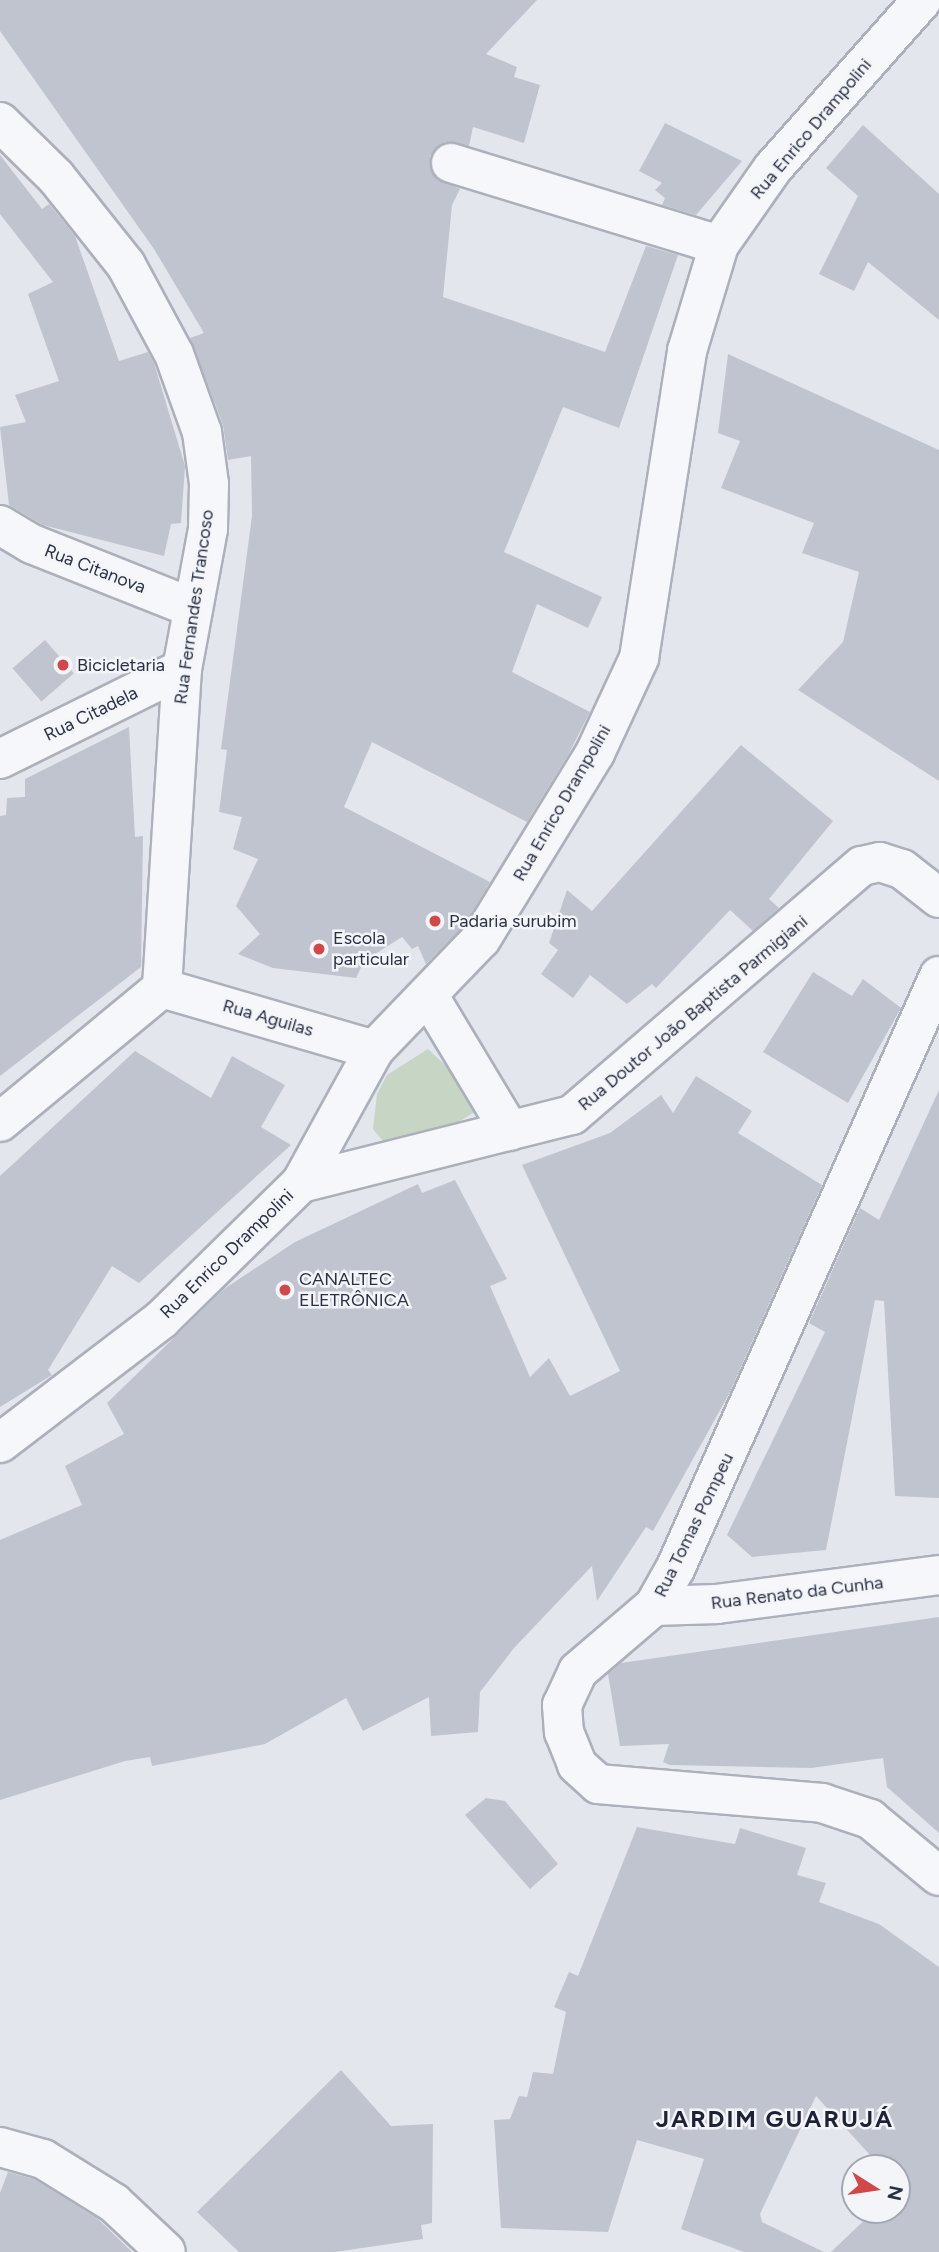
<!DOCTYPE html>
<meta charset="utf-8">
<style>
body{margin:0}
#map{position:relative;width:939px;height:2252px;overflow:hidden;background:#e3e6ec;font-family:Figtree,sans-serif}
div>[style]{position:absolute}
.green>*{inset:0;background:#c7d6c4}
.building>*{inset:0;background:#c0c4cf;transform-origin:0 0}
.roads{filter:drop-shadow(2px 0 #acb0ba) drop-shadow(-2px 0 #acb0ba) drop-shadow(0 2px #acb0ba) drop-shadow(0 -2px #acb0ba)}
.minor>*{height:38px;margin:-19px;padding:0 19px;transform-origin:19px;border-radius:19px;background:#f6f7fa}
.dots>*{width:19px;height:19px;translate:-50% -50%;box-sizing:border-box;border:4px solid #f3f5f9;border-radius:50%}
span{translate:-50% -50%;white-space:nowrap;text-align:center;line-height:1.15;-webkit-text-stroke:5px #f3f5f9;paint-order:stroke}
.street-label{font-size:18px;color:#2b3144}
.poi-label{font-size:18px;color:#2b3144}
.left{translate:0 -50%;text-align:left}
.district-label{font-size:24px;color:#1d2235;font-weight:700;letter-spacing:2px}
.north{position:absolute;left:841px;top:2154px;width:70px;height:70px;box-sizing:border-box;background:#f3f5f9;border:2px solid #a3a7b1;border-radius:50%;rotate:102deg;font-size:19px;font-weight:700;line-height:28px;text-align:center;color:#2b3144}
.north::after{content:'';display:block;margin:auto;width:24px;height:32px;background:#d1484b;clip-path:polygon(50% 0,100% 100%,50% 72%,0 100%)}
</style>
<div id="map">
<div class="green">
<i style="clip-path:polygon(428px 1049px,487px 1105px,412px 1149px,383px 1141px,373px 1129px,377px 1094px,387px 1075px)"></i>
</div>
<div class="building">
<i style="clip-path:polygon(0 0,537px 0,486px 54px,517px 67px,514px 77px,540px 85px,524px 143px,473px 127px,469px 146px,445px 142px,430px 156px,435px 177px,460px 189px,452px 205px,443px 297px,605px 352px,646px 246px,678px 255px,619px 428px,563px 407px,504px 552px,602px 597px,588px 628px,537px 604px,512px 672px,590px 712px,568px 755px,527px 822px,372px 742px,344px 807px,490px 882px,464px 926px,426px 964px,418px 946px,412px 949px,402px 937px,364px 961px,356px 978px,273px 968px,238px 954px,260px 934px,236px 906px,258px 859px,233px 849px,242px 817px,219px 812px,227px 750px,221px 749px,252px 516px,251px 456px,228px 460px,223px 425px,190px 338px,204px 333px,154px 249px,0 31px)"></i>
<i style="clip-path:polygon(665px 123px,742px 161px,696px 215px,662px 205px,665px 198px,655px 190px,662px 183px,639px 171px)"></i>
<i style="clip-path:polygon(863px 125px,939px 194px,939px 320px,868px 262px,854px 291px,819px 274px,858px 196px,826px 168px)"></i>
<i style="clip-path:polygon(0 155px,42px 209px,49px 204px,75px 236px,119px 361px,148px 352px,154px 363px,185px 466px,181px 523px,171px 524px,164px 556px,43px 525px,9px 505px,0 427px,26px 422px,15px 395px,59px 381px,28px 294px,53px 282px,0 214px)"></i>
<i style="clip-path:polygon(728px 354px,939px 450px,939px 781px,798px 690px,843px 642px,859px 572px,802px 553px,814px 523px,721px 488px,740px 441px,718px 433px)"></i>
<i style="left:45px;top:640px;width:44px;height:43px;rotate:49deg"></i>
<i style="clip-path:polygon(129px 727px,135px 837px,143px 836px,141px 967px,0 1076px,0 816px,6px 815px,7px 798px,25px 797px,25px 779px)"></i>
<i style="clip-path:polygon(741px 745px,833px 821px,769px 899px,779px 908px,753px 931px,730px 910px,656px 988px,652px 984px,627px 1004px,590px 975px,573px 998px,541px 974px,558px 950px,549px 943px,567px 890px,592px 911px)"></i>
<i style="clip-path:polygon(813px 972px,852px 996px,863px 979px,901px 1008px,848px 1103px,763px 1052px)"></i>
<i style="clip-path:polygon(135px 1051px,211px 1098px,232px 1056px,285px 1085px,261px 1127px,291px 1145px,139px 1283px,112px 1266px,48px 1370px,52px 1375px,0 1407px,0 1176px)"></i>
<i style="clip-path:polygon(696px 1076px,752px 1111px,738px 1133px,822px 1185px,729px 1394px,653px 1531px,646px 1527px,597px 1601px,592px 1566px,514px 1648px,480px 1692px,478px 1732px,431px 1736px,429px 1697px,363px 1731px,346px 1698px,265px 1744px,152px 1766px,150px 1757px,125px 1761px,0 1800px,0 1540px,82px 1505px,65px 1466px,124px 1434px,107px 1403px,224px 1289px,295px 1242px,418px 1184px,422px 1193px,455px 1180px,507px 1279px,490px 1286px,530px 1377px,549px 1358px,570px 1396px,620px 1371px,522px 1165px,610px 1133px,661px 1095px,673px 1113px)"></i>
<i style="clip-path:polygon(939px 1090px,939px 1498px,895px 1496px,884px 1301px,875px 1300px,826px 1550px,752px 1557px,727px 1535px,825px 1332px,809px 1323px,860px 1208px,879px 1220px)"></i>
<i style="clip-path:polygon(939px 1617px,939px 1833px,887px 1787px,883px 1758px,811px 1768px,670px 1765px,663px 1762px,669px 1744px,620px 1746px,608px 1674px,621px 1663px)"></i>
<i style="clip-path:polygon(486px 1798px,505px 1801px,558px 1864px,530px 1889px,465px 1815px)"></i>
<i style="clip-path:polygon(637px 1827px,735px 1844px,740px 1828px,806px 1848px,797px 1875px,826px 1883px,819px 1902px,879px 1924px,939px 1967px,939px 2252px,831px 2252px,875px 2210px,897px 2210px,900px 2187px,897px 2168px,882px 2168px,816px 2096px,760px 2214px,762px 2222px,824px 2252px,744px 2252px,681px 2229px,704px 2159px,637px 2140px,608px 2232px,501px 2228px,494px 2120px,510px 2119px,519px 2096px,527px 2097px,533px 2072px,553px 2074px,566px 2012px,554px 2007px,569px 1972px,578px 1976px)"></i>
<i style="clip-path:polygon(341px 2070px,391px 2126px,433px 2124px,432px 2223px,421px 2225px,423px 2239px,335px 2252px,239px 2252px,197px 2212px)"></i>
<i style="clip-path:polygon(8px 2172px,34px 2179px,98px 2219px,132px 2252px,0 2252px,0 2193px)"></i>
</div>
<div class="roads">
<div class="minor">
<i style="left:0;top:122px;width:78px;rotate:44.5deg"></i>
<i style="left:56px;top:177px;width:112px;rotate:51.5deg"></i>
<i style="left:126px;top:265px;width:101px;rotate:61.7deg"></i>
<i style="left:174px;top:354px;width:83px;rotate:70.3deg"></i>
<i style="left:202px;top:432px;width:52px;rotate:82.3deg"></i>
<i style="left:209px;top:484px;width:45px;rotate:91.3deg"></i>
<i style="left:208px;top:529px;width:142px;rotate:100.5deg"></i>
<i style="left:182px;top:669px;width:320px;rotate:93.6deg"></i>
<i style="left:162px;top:988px;width:210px;rotate:140.4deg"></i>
<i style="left:451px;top:163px;width:280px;rotate:17deg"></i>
<i style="left:0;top:525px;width:37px;rotate:31deg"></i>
<i style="left:32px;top:544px;width:173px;rotate:21.7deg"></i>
<i style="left:0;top:759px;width:203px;rotate:-26.3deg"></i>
<i style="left:939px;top:976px;width:647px;rotate:113.99deg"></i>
<i style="left:676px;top:1567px;width:45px;rotate:119.4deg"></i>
<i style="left:654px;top:1606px;width:100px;rotate:139.5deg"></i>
<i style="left:578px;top:1671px;width:38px;rotate:115deg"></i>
<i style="left:562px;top:1705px;width:27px;rotate:86deg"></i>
<i style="left:564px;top:1732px;width:35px;rotate:68deg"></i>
<i style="left:577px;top:1765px;width:28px;rotate:42deg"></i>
<i style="left:598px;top:1784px;width:225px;rotate:4.8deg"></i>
<i style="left:822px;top:1803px;width:51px;rotate:18.4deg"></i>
<i style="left:870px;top:1819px;width:89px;rotate:39.6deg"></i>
<i style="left:162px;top:988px;width:221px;rotate:16.3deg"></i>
<i style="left:430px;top:998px;width:155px;rotate:59deg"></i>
<i style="left:301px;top:1183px;width:279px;rotate:-14.1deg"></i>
<i style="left:572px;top:1115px;width:382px;rotate:-40.7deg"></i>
<i style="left:862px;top:866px;width:18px;rotate:-13deg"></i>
<i style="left:880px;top:862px;width:23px;rotate:18deg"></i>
<i style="left:902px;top:869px;width:47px;rotate:38.1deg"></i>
<i style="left:0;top:1443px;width:204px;rotate:-37.4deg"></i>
<i style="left:162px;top:1319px;width:194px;rotate:-44.4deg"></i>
<i style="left:301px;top:1183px;width:152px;rotate:-61.2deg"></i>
<i style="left:374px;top:1050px;width:154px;rotate:-46.1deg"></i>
<i style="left:481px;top:939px;width:218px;rotate:-58.5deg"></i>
<i style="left:595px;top:753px;width:105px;rotate:-65.1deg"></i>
<i style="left:639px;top:658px;width:311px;rotate:-81.1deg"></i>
<i style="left:687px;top:351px;width:111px;rotate:-73.2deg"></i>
<i style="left:719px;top:245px;width:94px;rotate:-55deg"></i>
<i style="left:773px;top:168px;width:225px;rotate:-48.4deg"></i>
<i style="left:654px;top:1606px;width:63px;rotate:-1.8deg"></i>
<i style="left:717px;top:1604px;width:224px;rotate:-7.4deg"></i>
<i style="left:0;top:2147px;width:45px;rotate:15.6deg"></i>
<i style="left:43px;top:2159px;width:84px;rotate:31.8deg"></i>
<i style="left:114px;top:2203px;width:71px;rotate:43.3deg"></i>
</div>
</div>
<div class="dots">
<i style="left:63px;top:665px;background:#d1484b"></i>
<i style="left:435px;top:921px;background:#d1484b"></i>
<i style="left:319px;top:949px;background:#d1484b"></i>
<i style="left:285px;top:1290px;background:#d1484b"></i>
</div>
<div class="street-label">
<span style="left:811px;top:129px;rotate:-50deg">Rua Enrico Drampolini</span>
<span style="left:95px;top:569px;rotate:21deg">Rua Citanova</span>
<span style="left:194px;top:607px;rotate:-82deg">Rua Fernandes Trancoso</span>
<span style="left:91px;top:714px;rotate:-26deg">Rua Citadela</span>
<span style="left:562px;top:803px;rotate:-60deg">Rua Enrico Drampolini</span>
<span style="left:693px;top:1013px;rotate:-40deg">Rua Doutor João Baptista Parmigiani</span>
<span style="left:268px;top:1018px;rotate:16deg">Rua Aguilas</span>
<span style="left:227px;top:1254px;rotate:-44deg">Rua Enrico Drampolini</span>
<span style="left:694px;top:1525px;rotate:-64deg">Rua Tomas Pompeu</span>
<span style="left:797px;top:1593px;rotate:-7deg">Rua Renato da Cunha</span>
</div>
<div class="poi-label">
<span class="left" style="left:77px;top:665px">Bicicletaria</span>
<span class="left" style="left:449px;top:921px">Padaria surubim</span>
<span class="left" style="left:333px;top:949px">Escola<br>particular</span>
<span class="left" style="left:299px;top:1290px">CANALTEC<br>ELETRÔNICA</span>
</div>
<div class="district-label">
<span style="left:775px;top:2119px">JARDIM GUARUJÁ</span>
</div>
<div class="north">N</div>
</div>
